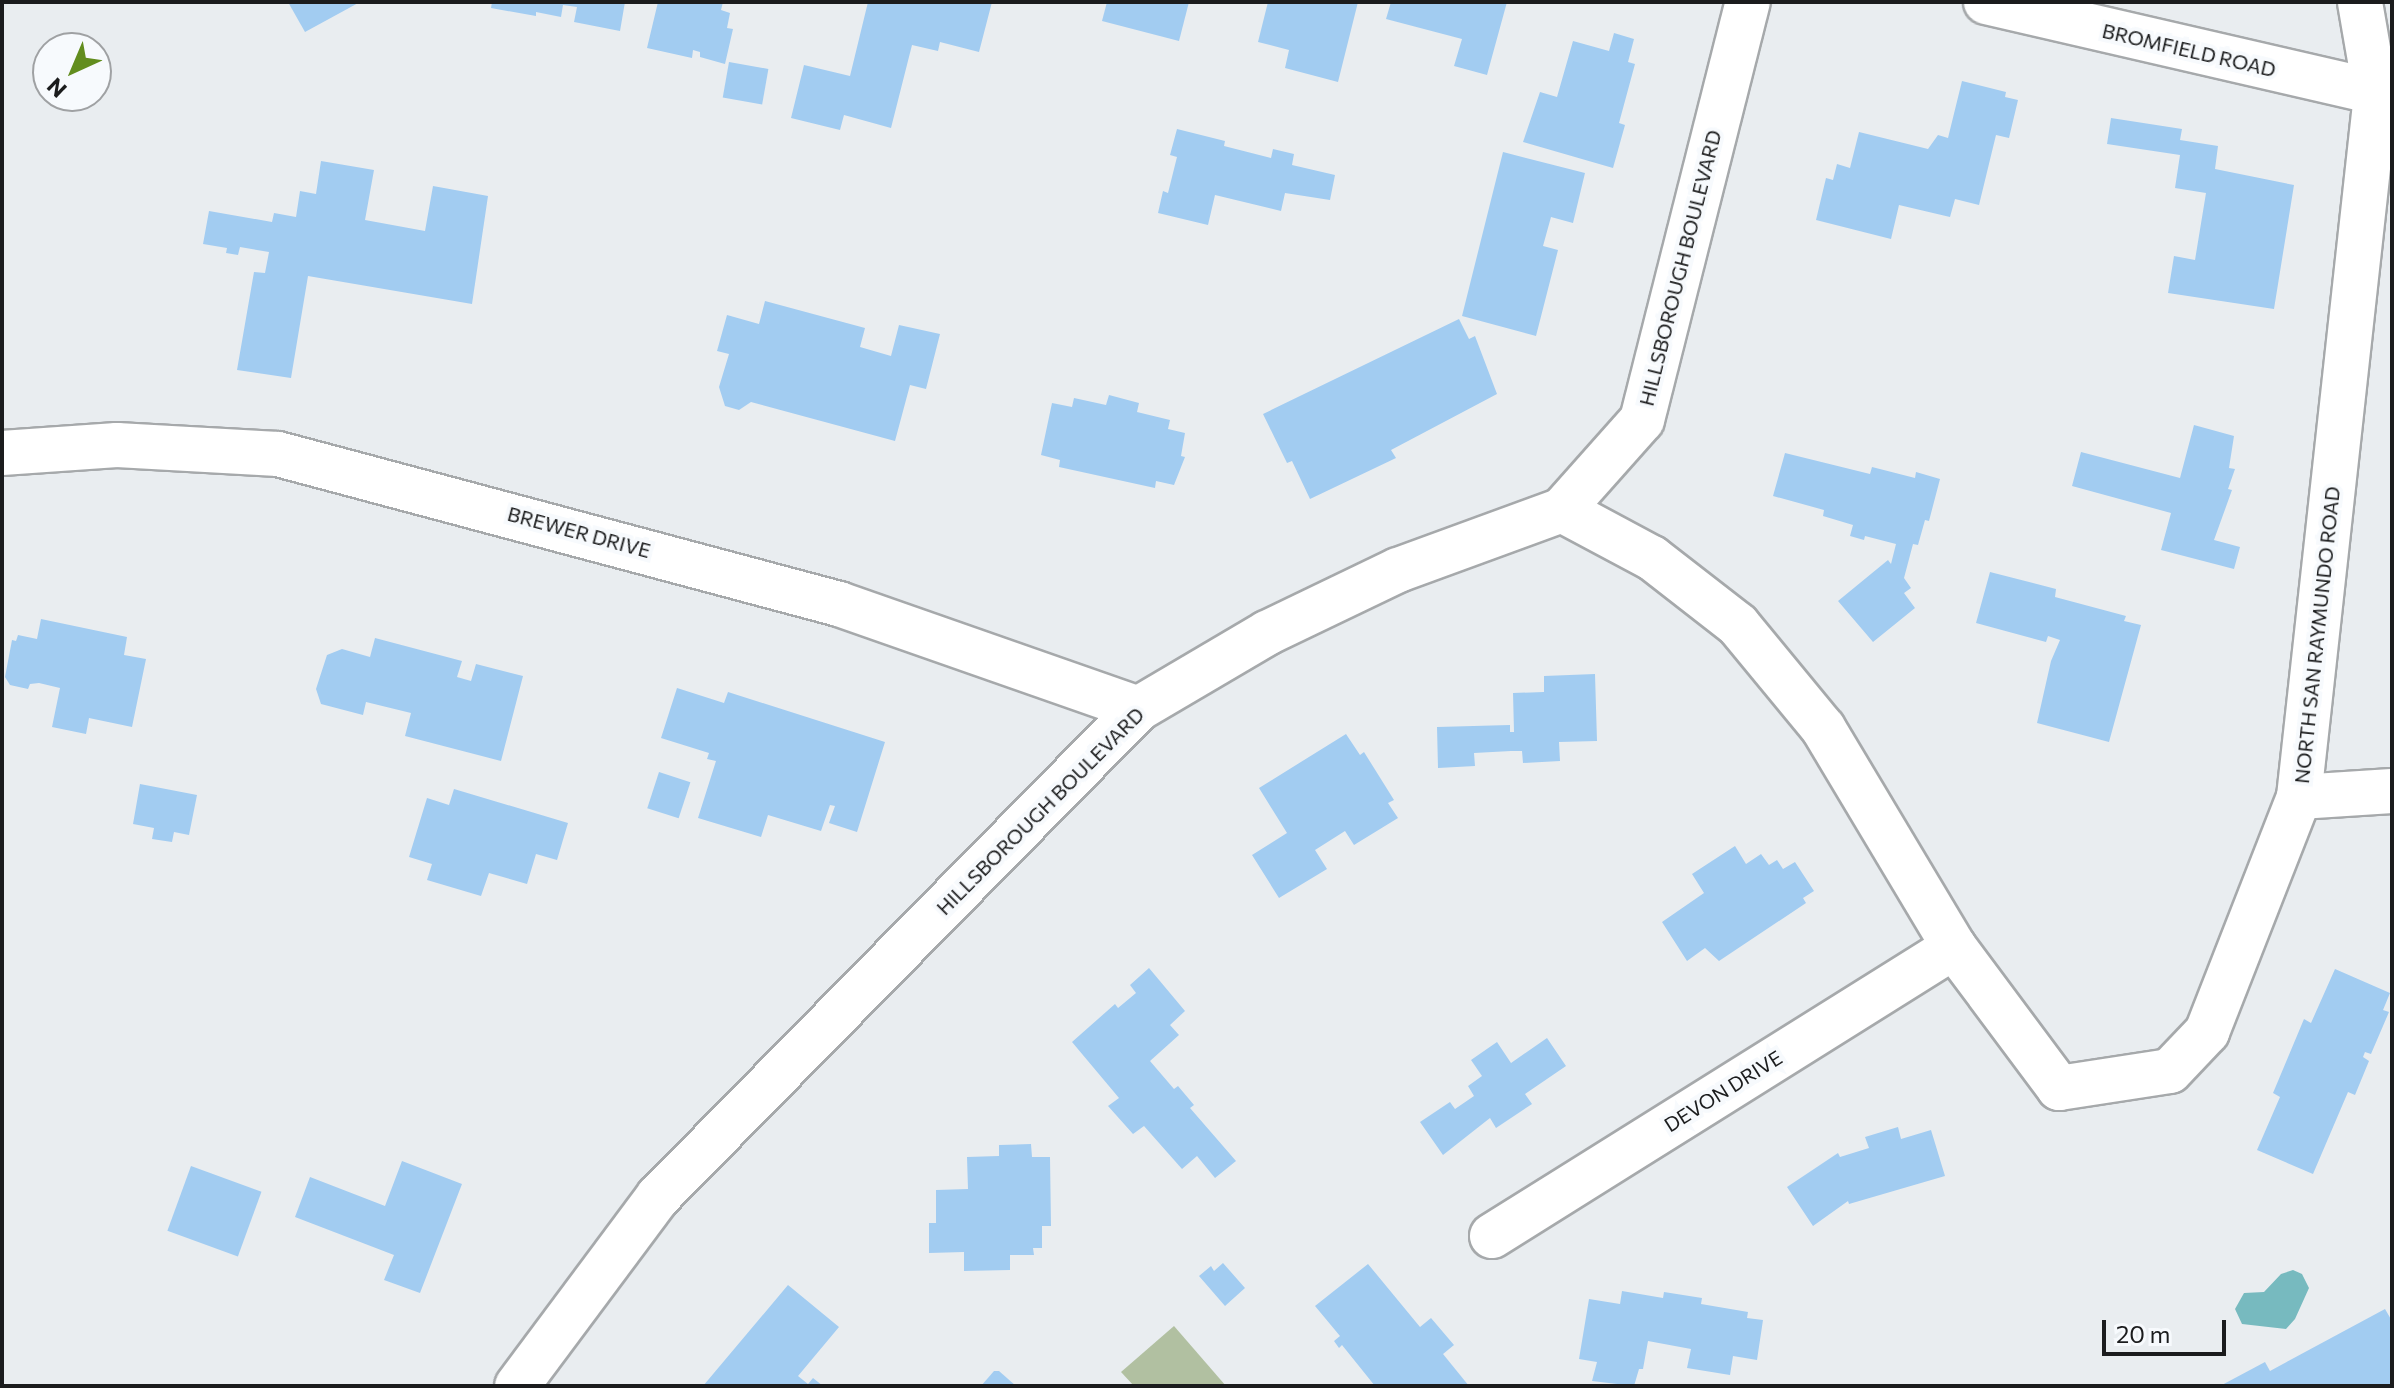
<!DOCTYPE html>
<style>
body{margin:0}
#map{position:relative;width:2394px;height:1388px;overflow:hidden;background:#e9edf0;font-family:Commissioner,sans-serif}
div>[style]{position:absolute}
.green>*{inset:0;background:#b1c0a1}
.water>*{inset:0;background:#77babf}
.building>*{inset:0;background:#a2ccf1;transform-origin:0 0}
.roads{filter:drop-shadow(2px 0 #a6a9ab) drop-shadow(-2px 0 #a6a9ab) drop-shadow(0 2px #a6a9ab) drop-shadow(0 -2px #a6a9ab)}
.minor>*{height:44px;margin:-22px;padding:0 22px;transform-origin:22px;border-radius:22px;background:#fff}
span{translate:-50% -50%;white-space:nowrap;text-align:center;line-height:1.15;-webkit-text-stroke:8px #f7fafd;paint-order:stroke}
.street-label{font-size:20px;color:#1b1c1d}
.frame{position:absolute;inset:0;border:4px solid #1b1c1d;pointer-events:none}
.north{position:absolute;left:32px;top:32px;width:80px;height:80px;box-sizing:border-box;background:#f7fafd;border:2px solid #9fa1a3;border-radius:50%;rotate:224deg;font-size:22px;font-weight:700;line-height:32px;text-align:center;color:#1b1c1d}
.north::after{content:'';display:block;margin:auto;width:28px;height:36px;background:#628d1e;clip-path:polygon(50% 0,100% 100%,50% 72%,0 100%)}
.scale{position:absolute;left:2102px;top:1320px;width:124px;height:36px;box-sizing:border-box;border:4px solid #1b1c1d;border-top:0;padding-left:10px;font-size:24px;line-height:28px;white-space:nowrap;color:#1b1c1d;-webkit-text-stroke:6px #f7fafd;paint-order:stroke}
</style>
<div id="map">
<div class="green">
<i style="clip-path:polygon(1174px 1326px,1226px 1386px,1134px 1386px,1121px 1372px)"></i>
</div>
<div class="water">
<i style="clip-path:polygon(2293px 1270px,2302px 1274px,2309px 1288px,2295px 1319px,2286px 1329px,2242px 1324px,2235px 1309px,2244px 1293px,2264px 1292px,2281px 1274px)"></i>
</div>
<div class="building">
<i style="clip-path:polygon(288px 2px,360px 2px,305px 32px)"></i>
<i style="clip-path:polygon(492px 2px,625px 2px,620px 31px,574px 22px,577px 7px,563px 5px,561px 17px,536px 12px,536px 16px,491px 8px)"></i>
<i style="clip-path:polygon(658px 2px,723px 2px,721px 10px,730px 13px,727px 28px,733px 29px,725px 64px,700px 57px,700px 52px,693px 50px,692px 58px,647px 48px)"></i>
<i style="clip-path:polygon(868px 2px,992px 2px,979px 52px,940px 42px,938px 51px,912px 45px,891px 128px,844px 115px,840px 130px,791px 118px,804px 65px,850px 76px)"></i>
<i style="clip-path:polygon(1107px 2px,1189px 2px,1179px 41px,1102px 21px)"></i>
<i style="clip-path:polygon(1268px 2px,1358px 2px,1338px 82px,1285px 68px,1289px 50px,1258px 42px)"></i>
<i style="clip-path:polygon(1391px 2px,1507px 2px,1487px 75px,1454px 66px,1462px 39px,1386px 19px)"></i>
<i style="clip-path:polygon(1614px 33px,1634px 39px,1628px 62px,1635px 64px,1619px 123px,1625px 125px,1613px 168px,1523px 142px,1540px 92px,1557px 97px,1573px 41px,1609px 51px)"></i>
<i style="left:729px;top:62px;width:40px;height:36px;rotate:10deg"></i>
<i style="clip-path:polygon(1962px 81px,2006px 92px,2005px 97px,2018px 100px,2009px 138px,1996px 135px,1979px 205px,1955px 199px,1950px 217px,1899px 205px,1891px 239px,1816px 220px,1826px 178px,1833px 180px,1837px 164px,1850px 168px,1859px 132px,1928px 149px,1938px 135px,1948px 138px)"></i>
<i style="clip-path:polygon(2111px 118px,2182px 129px,2180px 140px,2218px 146px,2215px 169px,2294px 185px,2274px 309px,2168px 293px,2174px 256px,2195px 260px,2206px 193px,2175px 188px,2180px 155px,2107px 144px)"></i>
<i style="clip-path:polygon(1177px 129px,1225px 141px,1224px 146px,1271px 158px,1273px 149px,1294px 154px,1292px 165px,1335px 175px,1330px 200px,1285px 193px,1281px 211px,1215px 195px,1208px 225px,1158px 213px,1163px 191px,1168px 193px,1177px 157px,1170px 155px)"></i>
<i style="clip-path:polygon(1503px 152px,1585px 173px,1573px 223px,1551px 217px,1543px 246px,1558px 250px,1536px 336px,1462px 316px)"></i>
<i style="clip-path:polygon(321px 161px,374px 170px,365px 220px,425px 231px,433px 186px,488px 196px,472px 304px,308px 276px,291px 378px,237px 370px,254px 272px,265px 273px,269px 252px,240px 247px,238px 255px,226px 253px,227px 248px,203px 244px,209px 211px,272px 222px,274px 213px,296px 217px,300px 191px,316px 194px)"></i>
<i style="clip-path:polygon(765px 301px,865px 328px,860px 347px,891px 356px,899px 325px,940px 334px,926px 389px,910px 385px,895px 441px,751px 402px,739px 410px,725px 406px,719px 387px,729px 354px,717px 351px,727px 315px,759px 324px)"></i>
<i style="clip-path:polygon(1459px 319px,1469px 339px,1475px 336px,1497px 394px,1391px 450px,1396px 458px,1310px 499px,1292px 461px,1287px 463px,1263px 414px)"></i>
<i style="clip-path:polygon(1109px 395px,1139px 403px,1137px 412px,1170px 420px,1168px 429px,1185px 433px,1181px 456px,1185px 457px,1174px 485px,1156px 481px,1155px 488px,1059px 467px,1060px 460px,1041px 455px,1052px 403px,1072px 407px,1074px 398px,1106px 405px)"></i>
<i style="clip-path:polygon(2194px 425px,2234px 436px,2229px 468px,2235px 469px,2228px 489px,2232px 490px,2214px 540px,2240px 547px,2234px 569px,2161px 550px,2171px 513px,2072px 486px,2081px 452px,2180px 478px)"></i>
<i style="clip-path:polygon(1785px 453px,1870px 474px,1872px 467px,1915px 478px,1916px 472px,1940px 479px,1929px 521px,1925px 520px,1918px 545px,1913px 544px,1904px 578px,1911px 588px,1904px 593px,1915px 608px,1873px 642px,1838px 601px,1888px 560px,1891px 564px,1896px 544px,1865px 536px,1864px 540px,1850px 536px,1853px 525px,1823px 516px,1824px 510px,1773px 496px)"></i>
<i style="clip-path:polygon(1990px 572px,2056px 589px,2055px 597px,2126px 616px,2124px 621px,2141px 625px,2109px 742px,2037px 723px,2051px 661px,2060px 640px,2048px 636px,2046px 642px,1976px 623px)"></i>
<i style="clip-path:polygon(41px 619px,127px 637px,124px 655px,146px 659px,132px 727px,89px 718px,86px 734px,52px 727px,60px 688px,39px 683px,30px 684px,28px 689px,10px 685px,5px 677px,12px 640px,16px 641px,18px 635px,37px 639px)"></i>
<i style="clip-path:polygon(375px 638px,462px 661px,457px 677px,471px 681px,476px 664px,523px 676px,501px 761px,405px 736px,411px 713px,366px 702px,363px 715px,321px 704px,316px 689px,327px 655px,342px 649px,370px 657px)"></i>
<i style="clip-path:polygon(1595px 674px,1597px 741px,1559px 742px,1560px 761px,1523px 763px,1522px 751px,1511px 751px,1474px 753px,1475px 766px,1438px 768px,1437px 727px,1510px 725px,1510px 732px,1514px 732px,1513px 693px,1544px 692px,1544px 676px)"></i>
<i style="clip-path:polygon(677px 688px,724px 703px,728px 692px,885px 742px,857px 832px,829px 823px,835px 806px,830px 805px,821px 831px,768px 815px,761px 837px,698px 818px,716px 761px,707px 759px,709px 753px,661px 738px)"></i>
<i style="clip-path:polygon(1346px 734px,1360px 755px,1364px 752px,1394px 800px,1388px 803px,1398px 818px,1354px 845px,1345px 831px,1315px 850px,1327px 869px,1279px 898px,1252px 855px,1287px 833px,1259px 788px)"></i>
<i style="left:659px;top:772px;width:33px;height:38px;rotate:18deg"></i>
<i style="clip-path:polygon(140px 784px,197px 795px,189px 835px,174px 832px,172px 842px,152px 839px,154px 828px,133px 824px)"></i>
<i style="clip-path:polygon(454px 789px,568px 823px,557px 860px,536px 854px,527px 884px,489px 873px,481px 896px,427px 880px,432px 864px,409px 857px,427px 798px,449px 805px)"></i>
<i style="clip-path:polygon(1735px 846px,1746px 864px,1761px 854px,1769px 865px,1777px 860px,1783px 869px,1795px 862px,1814px 891px,1803px 898px,1806px 903px,1719px 961px,1705px 948px,1687px 961px,1662px 922px,1704px 893px,1692px 874px)"></i>
<i style="clip-path:polygon(1149px 968px,1185px 1011px,1170px 1025px,1179px 1035px,1150px 1061px,1174px 1089px,1178px 1086px,1194px 1105px,1190px 1108px,1236px 1161px,1215px 1178px,1197px 1156px,1182px 1169px,1144px 1126px,1133px 1134px,1108px 1106px,1119px 1098px,1072px 1042px,1115px 1004px,1118px 1008px,1136px 993px,1130px 985px)"></i>
<i style="clip-path:polygon(2335px 969px,2390px 993px,2383px 1010px,2389px 1012px,2371px 1054px,2365px 1052px,2363px 1057px,2369px 1061px,2355px 1095px,2348px 1092px,2313px 1174px,2257px 1150px,2280px 1097px,2273px 1093px,2304px 1019px,2311px 1023px)"></i>
<i style="clip-path:polygon(1547px 1038px,1566px 1066px,1525px 1094px,1532px 1104px,1496px 1128px,1490px 1118px,1443px 1155px,1420px 1122px,1450px 1102px,1455px 1109px,1474px 1096px,1468px 1086px,1482px 1076px,1471px 1060px,1497px 1042px,1511px 1063px)"></i>
<i style="clip-path:polygon(1898px 1127px,1901px 1139px,1931px 1130px,1945px 1176px,1849px 1204px,1848px 1201px,1813px 1226px,1787px 1187px,1838px 1153px,1840px 1157px,1869px 1148px,1865px 1137px)"></i>
<i style="clip-path:polygon(1031px 1144px,1032px 1157px,1050px 1157px,1051px 1226px,1042px 1226px,1042px 1248px,1033px 1248px,1034px 1255px,1010px 1255px,1010px 1270px,964px 1271px,964px 1252px,929px 1253px,929px 1223px,936px 1223px,936px 1190px,968px 1189px,967px 1157px,999px 1156px,999px 1145px)"></i>
<i style="clip-path:polygon(402px 1161px,462px 1184px,420px 1293px,384px 1280px,394px 1255px,295px 1217px,310px 1177px,385px 1206px)"></i>
<i style="left:191px;top:1166px;width:75px;height:69px;rotate:20deg"></i>
<i style="clip-path:polygon(1223px 1263px,1245px 1288px,1225px 1306px,1199px 1276px,1211px 1266px,1214px 1271px)"></i>
<i style="clip-path:polygon(1368px 1264px,1420px 1327px,1431px 1318px,1454px 1345px,1443px 1354px,1469px 1386px,1375px 1386px,1342px 1345px,1339px 1348px,1334px 1341px,1340px 1336px,1315px 1306px)"></i>
<i style="clip-path:polygon(788px 1285px,839px 1327px,798px 1376px,808px 1384px,813px 1378px,823px 1386px,703px 1386px)"></i>
<i style="clip-path:polygon(1622px 1291px,1663px 1298px,1664px 1292px,1702px 1298px,1701px 1304px,1748px 1312px,1747px 1318px,1763px 1320px,1757px 1360px,1733px 1356px,1730px 1375px,1687px 1368px,1691px 1349px,1648px 1341px,1643px 1369px,1639px 1369px,1634px 1386px,1592px 1381px,1597px 1362px,1579px 1359px,1589px 1299px,1620px 1304px)"></i>
<i style="clip-path:polygon(2385px 1309px,2392px 1321px,2390px 1386px,2220px 1386px,2265px 1362px,2270px 1371px)"></i>
<i style="clip-path:polygon(994px 1371px,999px 1371px,1016px 1386px,981px 1386px)"></i>
</div>
<div class="roads">
<div class="minor">
<i style="left:1986px;top:2px;width:417px;rotate:13deg"></i>
<i style="left:2px;top:453px;width:115px;rotate:-4deg"></i>
<i style="left:117px;top:445px;width:161px;rotate:3.2deg"></i>
<i style="left:278px;top:454px;width:581px;rotate:14.97deg"></i>
<i style="left:839px;top:604px;width:317px;rotate:19.3deg"></i>
<i style="left:1562px;top:510px;width:102px;rotate:28.1deg"></i>
<i style="left:1652px;top:558px;width:109px;rotate:37.9deg"></i>
<i style="left:1738px;top:625px;width:134px;rotate:50.5deg"></i>
<i style="left:1823px;top:728px;width:255px;rotate:59.1deg"></i>
<i style="left:1954px;top:947px;width:176px;rotate:53.3deg"></i>
<i style="left:2059px;top:1088px;width:112px;rotate:-8.7deg"></i>
<i style="left:2170px;top:1071px;width:54px;rotate:-46.5deg"></i>
<i style="left:2207px;top:1032px;width:252px;rotate:-68.6deg"></i>
<i style="left:2299px;top:797px;width:706px;rotate:-83.74deg"></i>
<i style="left:2376px;top:95px;width:94px;rotate:-99.8deg"></i>
<i style="left:2299px;top:797px;width:93px;rotate:-3.7deg"></i>
<i style="left:1492px;top:1236px;width:545px;rotate:-32.03deg"></i>
<i style="left:517px;top:1386px;width:236px;rotate:-53.3deg"></i>
<i style="left:658px;top:1197px;width:685px;rotate:-45.47deg"></i>
<i style="left:1138px;top:709px;width:150px;rotate:-30.5deg"></i>
<i style="left:1267px;top:633px;width:145px;rotate:-25.7deg"></i>
<i style="left:1398px;top:570px;width:175px;rotate:-20.1deg"></i>
<i style="left:1562px;top:510px;width:120px;rotate:-48.4deg"></i>
<i style="left:1642px;top:420px;width:431px;rotate:-75.8deg"></i>
</div>
</div>
<div class="street-label">
<span style="left:2189px;top:50px;rotate:13deg">BROMFIELD ROAD</span>
<span style="left:1680px;top:268px;rotate:-76deg">HILLSBOROUGH BOULEVARD</span>
<span style="left:579px;top:532px;rotate:15deg">BREWER DRIVE</span>
<span style="left:2317px;top:635px;rotate:-84deg">NORTH SAN RAYMUNDO ROAD</span>
<span style="left:1040px;top:811px;rotate:-45deg">HILLSBOROUGH BOULEVARD</span>
<span style="left:1723px;top:1091px;rotate:-32deg">DEVON DRIVE</span>
</div>
<div class="frame"></div>
<div class="north">N</div>
<div class="scale">20 m</div>
</div>
